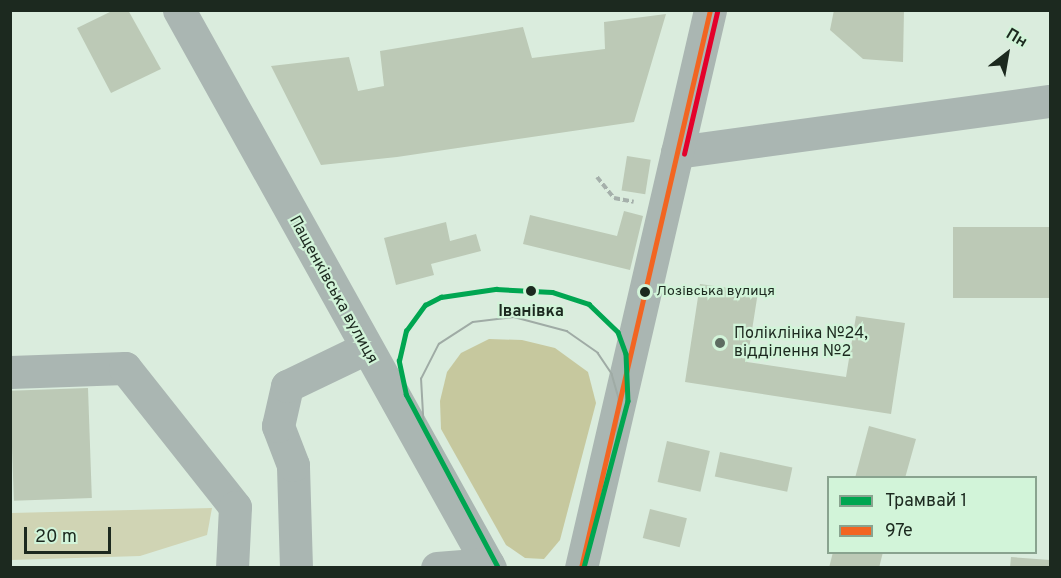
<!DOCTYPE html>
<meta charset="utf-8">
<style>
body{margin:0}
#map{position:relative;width:1061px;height:578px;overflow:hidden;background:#daecdd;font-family:Overpass,sans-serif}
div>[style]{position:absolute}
.green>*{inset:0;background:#d0d4b4}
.forest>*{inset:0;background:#c6c89e}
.building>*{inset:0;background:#bcc9b6;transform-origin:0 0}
.path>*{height:4px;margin-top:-2px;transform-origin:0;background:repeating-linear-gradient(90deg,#a5b0ab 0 6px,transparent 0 9px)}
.minor>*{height:33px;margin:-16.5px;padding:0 16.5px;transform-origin:16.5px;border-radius:16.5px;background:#aab6b2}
.tram>*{height:1.5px;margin:-0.75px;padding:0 0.75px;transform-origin:0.75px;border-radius:0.75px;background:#9faba5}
.bus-1>*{height:4.5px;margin:-2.25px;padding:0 2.25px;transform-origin:2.25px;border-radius:2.25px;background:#f26522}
.bus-2>*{height:4.5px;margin:-2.25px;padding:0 2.25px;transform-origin:2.25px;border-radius:2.25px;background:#e4002b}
.tram-1>*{height:4.5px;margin:-2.25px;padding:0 2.25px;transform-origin:2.25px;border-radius:2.25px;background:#00a651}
.dots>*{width:16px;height:16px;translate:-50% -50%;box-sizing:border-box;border:3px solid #d2f4d9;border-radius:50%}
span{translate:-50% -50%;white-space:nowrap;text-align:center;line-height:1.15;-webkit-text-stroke:4.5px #d2f4d9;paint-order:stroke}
.bus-label{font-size:14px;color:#1c291f}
.left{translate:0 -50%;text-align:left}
.street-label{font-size:16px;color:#1c291f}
.stop-label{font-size:16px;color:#1c291f;font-weight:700}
.poi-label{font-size:16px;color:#1c291f}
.frame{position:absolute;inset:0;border:12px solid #1c291f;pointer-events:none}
.legend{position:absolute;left:827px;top:476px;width:210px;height:78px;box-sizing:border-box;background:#d2f4d9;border:2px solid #89a38f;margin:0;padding:8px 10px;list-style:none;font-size:18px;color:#1c291f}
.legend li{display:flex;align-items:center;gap:12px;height:30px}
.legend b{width:30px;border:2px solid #89a38f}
.north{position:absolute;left:977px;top:24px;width:60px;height:60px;-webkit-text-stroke:4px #d2f4d9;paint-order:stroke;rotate:31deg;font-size:16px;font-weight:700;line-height:24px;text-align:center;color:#1c291f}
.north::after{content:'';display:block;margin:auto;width:21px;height:27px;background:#1c291f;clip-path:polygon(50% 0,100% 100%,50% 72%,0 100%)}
.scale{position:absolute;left:24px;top:527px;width:87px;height:27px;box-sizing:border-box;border:3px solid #1c291f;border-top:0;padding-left:8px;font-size:18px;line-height:21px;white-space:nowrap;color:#1c291f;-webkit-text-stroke:4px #d2f4d9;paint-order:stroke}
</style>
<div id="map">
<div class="green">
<i style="clip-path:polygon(212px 508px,207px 535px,140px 556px,11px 560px,11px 513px)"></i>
</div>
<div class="forest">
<i style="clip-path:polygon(489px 339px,522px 340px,555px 348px,588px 372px,596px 403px,560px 540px,544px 559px,525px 558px,506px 545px,441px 429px,440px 401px,447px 372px,461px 353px)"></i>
</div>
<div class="building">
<i style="clip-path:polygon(114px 10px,128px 10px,161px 69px,111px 93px,77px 28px)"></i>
<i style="clip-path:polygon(834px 10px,904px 10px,903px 62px,863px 59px,830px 30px)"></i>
<i style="clip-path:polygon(666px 14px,634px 122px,397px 157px,321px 165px,271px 66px,349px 57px,358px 91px,384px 86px,380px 51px,523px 27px,532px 58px,605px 49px,604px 22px)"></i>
<i style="left:627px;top:156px;width:24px;height:35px;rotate:9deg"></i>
<i style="clip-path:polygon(624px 211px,643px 216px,630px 270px,523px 244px,530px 215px,617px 236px)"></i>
<i style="clip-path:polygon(446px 222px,450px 241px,476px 234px,481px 251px,431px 264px,434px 275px,396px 285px,384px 238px)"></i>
<i style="left:1050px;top:227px;width:71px;height:97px;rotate:90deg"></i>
<i style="clip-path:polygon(700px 284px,758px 292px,747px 362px,846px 377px,856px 316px,905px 323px,891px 414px,685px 382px)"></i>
<i style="left:88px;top:388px;width:110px;height:78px;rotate:88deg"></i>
<i style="clip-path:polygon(869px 426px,916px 439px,905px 478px,855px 478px)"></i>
<i style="left:667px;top:441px;width:44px;height:42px;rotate:13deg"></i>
<i style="left:720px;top:452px;width:74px;height:25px;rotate:12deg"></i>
<i style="left:650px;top:509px;width:38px;height:30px;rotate:14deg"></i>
<i style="clip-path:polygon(833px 552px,883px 552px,879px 568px,829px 568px)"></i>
<i style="clip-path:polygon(1011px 557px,1050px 560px,1050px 568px,1010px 568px)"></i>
</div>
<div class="path">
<i style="left:597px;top:177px;width:27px;rotate:51deg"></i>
<i style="left:614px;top:198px;width:20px;rotate:11deg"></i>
</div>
<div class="minor">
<i style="left:179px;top:10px;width:639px;rotate:60.87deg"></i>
<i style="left:677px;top:152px;width:376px;rotate:-7.8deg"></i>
<i style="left:10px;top:372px;width:115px;rotate:-2deg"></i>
<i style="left:125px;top:368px;width:177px;rotate:51.6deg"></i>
<i style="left:235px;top:507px;width:61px;rotate:92.8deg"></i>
<i style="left:296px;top:568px;width:103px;rotate:-91.7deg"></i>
<i style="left:293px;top:465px;width:42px;rotate:-111deg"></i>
<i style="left:278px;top:426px;width:41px;rotate:-77.3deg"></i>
<i style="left:287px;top:386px;width:88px;rotate:-25.7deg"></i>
<i style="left:437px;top:568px;width:51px;rotate:-4.5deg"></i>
<i style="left:581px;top:568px;width:573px;rotate:-76.98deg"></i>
</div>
<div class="tram">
<i style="left:424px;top:432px;width:53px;rotate:-93.2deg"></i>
<i style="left:421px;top:379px;width:39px;rotate:-63deg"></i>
<i style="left:439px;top:344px;width:40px;rotate:-32.9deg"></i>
<i style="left:473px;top:322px;width:41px;rotate:-7deg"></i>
<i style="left:514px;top:317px;width:55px;rotate:14.8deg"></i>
<i style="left:567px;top:331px;width:38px;rotate:35deg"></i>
<i style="left:598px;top:353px;width:25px;rotate:56deg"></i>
<i style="left:612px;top:374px;width:25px;rotate:74deg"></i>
<i style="left:619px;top:398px;width:44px;rotate:92.6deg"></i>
</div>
<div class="bus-1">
<i style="left:581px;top:568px;width:573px;rotate:-76.98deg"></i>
</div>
<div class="bus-2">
<i style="left:684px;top:154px;width:146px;rotate:-76.9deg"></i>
</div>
<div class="tram-1">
<i style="left:498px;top:568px;width:196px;rotate:-118deg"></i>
<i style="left:406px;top:395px;width:35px;rotate:-102deg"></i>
<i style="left:399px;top:361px;width:31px;rotate:-77deg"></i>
<i style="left:406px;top:331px;width:32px;rotate:-54deg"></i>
<i style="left:425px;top:305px;width:18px;rotate:-27deg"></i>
<i style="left:441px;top:297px;width:56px;rotate:-8.3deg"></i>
<i style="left:496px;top:289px;width:56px;rotate:3.1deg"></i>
<i style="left:552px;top:292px;width:39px;rotate:18deg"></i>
<i style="left:589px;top:304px;width:40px;rotate:44deg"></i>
<i style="left:618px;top:332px;width:23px;rotate:70deg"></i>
<i style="left:626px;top:354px;width:47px;rotate:87.6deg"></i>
<i style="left:628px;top:401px;width:173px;rotate:104.8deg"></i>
</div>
<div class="dots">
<i style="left:531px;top:291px;background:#1c291f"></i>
<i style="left:645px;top:292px;background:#1c291f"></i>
<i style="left:720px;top:343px;background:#5e6d62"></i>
</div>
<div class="bus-label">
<span class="left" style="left:656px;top:292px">Лозівська вулиця</span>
</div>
<div class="street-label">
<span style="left:333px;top:290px;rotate:61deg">Пащенківська вулиця</span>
</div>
<div class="stop-label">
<span style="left:531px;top:312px">Іванівка</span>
</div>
<div class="poi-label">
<span class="left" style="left:734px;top:343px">Поліклініка №24,<br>відділення №2</span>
</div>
<div class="frame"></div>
<ul class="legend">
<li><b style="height:8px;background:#00a651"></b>Трамвай 1</li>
<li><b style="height:8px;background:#f26522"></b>97е</li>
</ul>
<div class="north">Пн</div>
<div class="scale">20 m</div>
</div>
